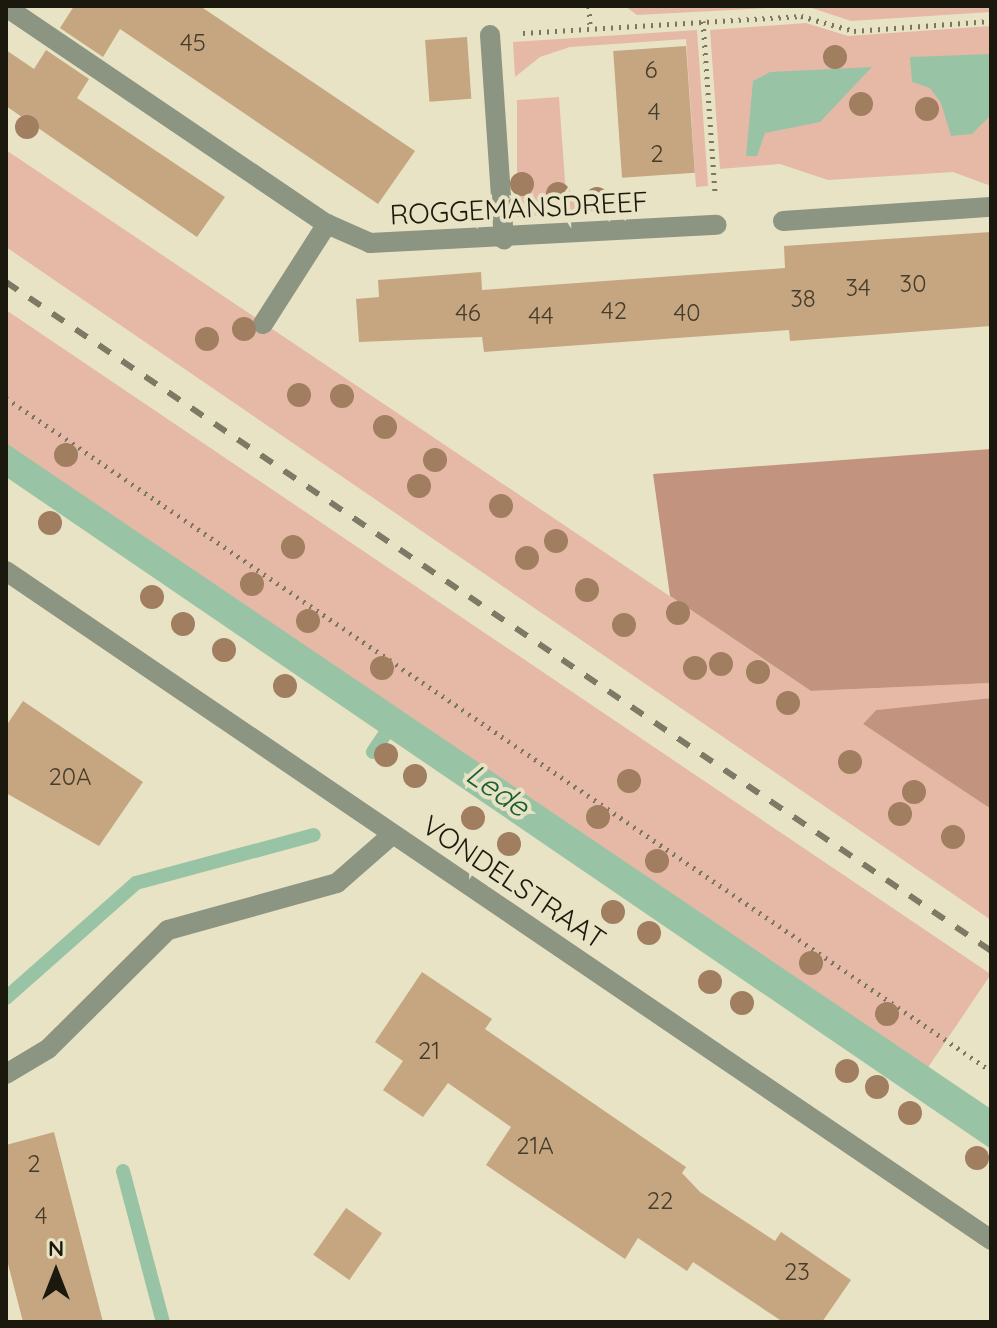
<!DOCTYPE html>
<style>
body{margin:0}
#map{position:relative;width:997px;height:1328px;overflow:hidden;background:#e8e3c4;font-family:Quicksand,sans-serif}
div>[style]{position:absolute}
.green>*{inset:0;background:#e5b9a5;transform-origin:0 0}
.forest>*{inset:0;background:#c2947f}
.water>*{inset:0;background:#98c4a5}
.stream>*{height:14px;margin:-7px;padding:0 7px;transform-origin:7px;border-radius:7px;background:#98c4a5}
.building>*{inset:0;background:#c5a680;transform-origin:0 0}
.path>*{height:5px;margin-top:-2.5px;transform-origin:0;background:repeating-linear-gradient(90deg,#797662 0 2px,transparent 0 8px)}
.minor>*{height:20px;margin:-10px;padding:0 10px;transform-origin:10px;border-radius:10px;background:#8c9482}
.rail>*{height:6px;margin-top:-3px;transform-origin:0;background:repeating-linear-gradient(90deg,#7c7964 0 14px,transparent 0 28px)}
.trees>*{width:24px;height:24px;margin:-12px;border-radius:50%;background:#a07e5f}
span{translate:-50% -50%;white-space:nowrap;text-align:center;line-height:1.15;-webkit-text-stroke:8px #e8e3c4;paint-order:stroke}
.number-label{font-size:24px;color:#463c2a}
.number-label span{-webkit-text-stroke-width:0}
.street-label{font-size:28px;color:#1b190e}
.water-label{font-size:30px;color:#1a5e37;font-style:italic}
.frame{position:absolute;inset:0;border:8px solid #1b190e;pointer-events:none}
.north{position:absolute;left:16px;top:1232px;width:80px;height:80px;-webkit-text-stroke:6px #e8e3c4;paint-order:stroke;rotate:0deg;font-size:22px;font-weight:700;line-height:32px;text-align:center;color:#1b190e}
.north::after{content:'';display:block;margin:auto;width:28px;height:36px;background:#1b190e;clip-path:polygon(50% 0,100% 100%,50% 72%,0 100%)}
</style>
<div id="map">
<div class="green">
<i style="clip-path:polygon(625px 6px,991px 6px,991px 12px,851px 21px,806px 6px,637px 15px)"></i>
<i style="clip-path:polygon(806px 23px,848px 36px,991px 26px,991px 186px,953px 172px,828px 180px,780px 164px,720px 169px,710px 30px)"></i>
<i style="clip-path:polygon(697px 30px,708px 186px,696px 187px,686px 39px,570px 47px,540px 57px,515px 77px,513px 42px)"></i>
<i style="clip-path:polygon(559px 97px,566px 195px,622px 192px,603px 210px,517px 217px,517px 100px)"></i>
<i style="clip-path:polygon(6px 150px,811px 691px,991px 683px,991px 698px,876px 710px,863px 724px,991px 809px,991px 920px,6px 247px)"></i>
<i style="left:6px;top:310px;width:1188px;height:133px;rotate:34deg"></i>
</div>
<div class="forest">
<i style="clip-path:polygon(991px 449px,991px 683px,811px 691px,670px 596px,653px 474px)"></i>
<i style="clip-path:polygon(991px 698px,991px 809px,863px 724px,876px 710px)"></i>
</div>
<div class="water">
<i style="clip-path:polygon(991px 54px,991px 115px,972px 134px,951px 136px,941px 103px,930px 88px,912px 82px,910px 57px)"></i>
<i style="clip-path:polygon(872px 67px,820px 122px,765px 133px,757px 156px,746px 156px,753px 81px,770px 72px)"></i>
<i style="clip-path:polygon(6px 443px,991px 1109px,991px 1149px,6px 477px)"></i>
</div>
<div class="stream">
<i style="left:373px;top:752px;width:36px;rotate:-56deg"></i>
<i style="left:6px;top:998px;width:174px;rotate:-41.5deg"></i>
<i style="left:136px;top:883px;width:184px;rotate:-15.1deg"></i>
<i style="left:123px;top:1171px;width:156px;rotate:75.2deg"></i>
</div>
<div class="building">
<i style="clip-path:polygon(74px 6px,200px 6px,415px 151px,378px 204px,120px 29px,103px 57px,60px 28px)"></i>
<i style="left:467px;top:37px;width:62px;height:42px;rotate:86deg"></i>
<i style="left:686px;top:46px;width:127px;height:73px;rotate:86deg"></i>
<i style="clip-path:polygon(6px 50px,34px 69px,46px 50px,89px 79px,77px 98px,225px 197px,197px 237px,6px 106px)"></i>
<i style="clip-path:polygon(991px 232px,991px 326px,790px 341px,789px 330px,484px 352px,482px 337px,359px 342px,356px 299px,379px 297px,378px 280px,481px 272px,482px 290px,785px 268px,784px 246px)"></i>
<i style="clip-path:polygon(23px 701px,143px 782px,99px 846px,6px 793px,6px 726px)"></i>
<i style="clip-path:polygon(422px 972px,492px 1019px,485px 1029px,686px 1167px,682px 1173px,700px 1192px,775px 1241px,781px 1232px,851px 1280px,822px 1322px,783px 1322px,693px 1262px,687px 1271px,638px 1238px,625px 1259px,486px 1165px,511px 1127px,448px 1083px,423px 1117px,383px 1090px,403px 1061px,375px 1042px)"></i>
<i style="clip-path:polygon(54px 1132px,67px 1183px,103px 1322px,23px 1322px,6px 1256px,6px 1145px)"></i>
<i style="left:346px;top:1208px;width:44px;height:57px;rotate:35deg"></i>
</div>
<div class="path">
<i style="left:589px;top:6px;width:22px;rotate:87deg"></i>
<i style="left:703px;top:21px;width:171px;rotate:86deg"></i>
<i style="left:523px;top:33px;width:279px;rotate:-3.5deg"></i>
<i style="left:801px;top:16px;width:55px;rotate:15.8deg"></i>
<i style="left:854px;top:31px;width:137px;rotate:-4.2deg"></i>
<i style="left:6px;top:398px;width:1193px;rotate:34.34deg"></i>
</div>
<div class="minor">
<i style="left:6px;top:7px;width:387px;rotate:34.1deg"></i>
<i style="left:327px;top:224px;width:47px;rotate:23.8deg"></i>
<i style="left:370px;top:243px;width:347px;rotate:-3deg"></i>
<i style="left:490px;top:35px;width:205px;rotate:86.1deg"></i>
<i style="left:783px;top:221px;width:208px;rotate:-3.9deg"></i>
<i style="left:263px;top:324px;width:119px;rotate:-57.4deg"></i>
<i style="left:6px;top:571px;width:1191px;rotate:34.18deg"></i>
<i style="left:6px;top:1074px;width:49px;rotate:-30.8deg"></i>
<i style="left:48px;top:1049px;width:169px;rotate:-44.8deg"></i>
<i style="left:168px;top:930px;width:175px;rotate:-15.5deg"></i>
<i style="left:337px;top:883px;width:74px;rotate:-41.2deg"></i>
</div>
<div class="rail">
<i style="left:6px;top:282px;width:1191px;rotate:34.18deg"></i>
</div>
<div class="trees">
<i style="left:835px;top:57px"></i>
<i style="left:861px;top:104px"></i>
<i style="left:927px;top:109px"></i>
<i style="left:27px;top:127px"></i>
<i style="left:522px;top:184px"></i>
<i style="left:558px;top:194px"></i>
<i style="left:597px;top:199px"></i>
<i style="left:244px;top:329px"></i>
<i style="left:207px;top:339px"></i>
<i style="left:299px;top:395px"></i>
<i style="left:342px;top:396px"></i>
<i style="left:385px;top:427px"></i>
<i style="left:66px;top:455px"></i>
<i style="left:435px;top:460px"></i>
<i style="left:419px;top:486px"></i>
<i style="left:501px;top:506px"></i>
<i style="left:50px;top:523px"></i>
<i style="left:556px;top:541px"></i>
<i style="left:293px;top:547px"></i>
<i style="left:527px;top:558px"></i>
<i style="left:252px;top:584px"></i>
<i style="left:587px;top:590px"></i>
<i style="left:152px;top:597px"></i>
<i style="left:678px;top:613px"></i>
<i style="left:308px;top:621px"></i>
<i style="left:183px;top:624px"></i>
<i style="left:624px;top:625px"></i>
<i style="left:224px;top:650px"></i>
<i style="left:721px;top:664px"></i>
<i style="left:382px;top:668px"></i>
<i style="left:695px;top:668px"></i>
<i style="left:758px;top:672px"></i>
<i style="left:285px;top:686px"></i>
<i style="left:788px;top:703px"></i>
<i style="left:386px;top:755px"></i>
<i style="left:850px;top:762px"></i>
<i style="left:415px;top:776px"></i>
<i style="left:629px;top:781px"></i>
<i style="left:914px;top:792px"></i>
<i style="left:900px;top:814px"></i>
<i style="left:598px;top:817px"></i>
<i style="left:473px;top:818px"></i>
<i style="left:953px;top:837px"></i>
<i style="left:509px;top:844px"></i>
<i style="left:657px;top:861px"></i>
<i style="left:613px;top:912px"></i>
<i style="left:649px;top:933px"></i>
<i style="left:811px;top:963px"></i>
<i style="left:710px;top:982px"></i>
<i style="left:742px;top:1003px"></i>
<i style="left:887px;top:1014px"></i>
<i style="left:847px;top:1071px"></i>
<i style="left:877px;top:1087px"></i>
<i style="left:910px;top:1113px"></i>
<i style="left:977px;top:1158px"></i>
</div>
<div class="number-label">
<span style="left:193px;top:43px">45</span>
<span style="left:651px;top:70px">6</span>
<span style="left:654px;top:112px">4</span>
<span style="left:657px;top:154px">2</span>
<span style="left:913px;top:284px">30</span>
<span style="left:858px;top:288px">34</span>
<span style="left:803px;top:299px">38</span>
<span style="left:614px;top:311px">42</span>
<span style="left:468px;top:313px">46</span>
<span style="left:687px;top:313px">40</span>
<span style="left:541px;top:316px">44</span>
<span style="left:70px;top:777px">20A</span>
<span style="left:429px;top:1051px">21</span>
<span style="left:535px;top:1146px">21A</span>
<span style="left:34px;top:1164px">2</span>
<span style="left:660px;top:1201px">22</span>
<span style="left:41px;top:1216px">4</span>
<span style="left:797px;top:1272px">23</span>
</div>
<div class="street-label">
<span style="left:519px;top:208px;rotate:-3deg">ROGGEMANSDREEF</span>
<span style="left:514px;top:882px;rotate:34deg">VONDELSTRAAT</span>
</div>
<div class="water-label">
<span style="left:498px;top:790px;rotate:35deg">Lede</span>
</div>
<div class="frame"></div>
<div class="north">N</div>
</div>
